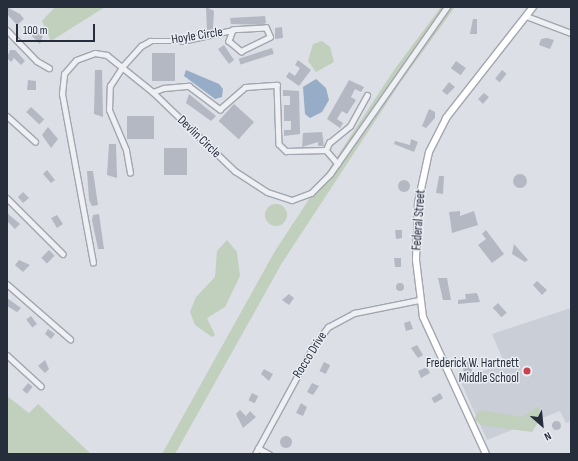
<!DOCTYPE html>
<style>
body{margin:0}
#map{position:relative;width:578px;height:461px;overflow:hidden;background:#dcdfe6;font-family:"Sofia Sans Condensed",sans-serif}
div>[style]{position:absolute}
.built>*{inset:0;background:#caced7}
.green>*{inset:0;background:#c1cfbd}
.round{border-radius:50%}
.water>*{inset:0;background:#97acc6}
.building>*{inset:0;background:#b3b8c2;transform-origin:0 0}
.roads{filter:drop-shadow(1px 0 #a2a6af) drop-shadow(-1px 0 #a2a6af) drop-shadow(0 1px #a2a6af) drop-shadow(0 -1px #a2a6af)}
.street>*{height:4.5px;margin:-2.25px;padding:0 2.25px;transform-origin:2.25px;border-radius:2.25px;background:#eef0f4}
.secondary>*{height:6px;margin:-3px;padding:0 3px;transform-origin:3px;border-radius:3px;background:#fff}
.dots>*{width:11px;height:11px;translate:-50% -50%;box-sizing:border-box;border:2px solid #ebeef4;border-radius:50%}
span{translate:-50% -50%;white-space:nowrap;text-align:center;line-height:1.15;-webkit-text-stroke:3px #ebeef4;paint-order:stroke}
.street-label{font-size:13px;color:#262d3b}
.poi-label{font-size:13px;color:#262d3b}
.right{translate:-100% -50%;text-align:right}
.frame{position:absolute;inset:0;border:8px solid #262d3b;pointer-events:none}
.north{position:absolute;left:522px;top:405px;width:40px;height:40px;-webkit-text-stroke:3px #ebeef4;paint-order:stroke;rotate:153deg;font-size:11px;font-weight:700;line-height:16px;text-align:center;color:#262d3b}
.north::after{content:'';display:block;margin:auto;width:14px;height:18px;background:#262d3b;clip-path:polygon(50% 0,100% 100%,50% 72%,0 100%)}
.scale{position:absolute;left:16px;top:24px;width:79px;height:18px;box-sizing:border-box;border:2px solid #262d3b;border-top:0;padding-left:5px;font-size:12px;line-height:14px;white-space:nowrap;color:#262d3b;-webkit-text-stroke:3px #ebeef4;paint-order:stroke}
</style>
<div id="map">
<div class="built">
<i style="clip-path:polygon(571px 308px,571px 421px,566px 423px,560px 411px,487px 440px,459px 378px,505px 364px,492px 334px)"></i>
</div>
<div class="green">
<i style="clip-path:polygon(55px 7px,105px 7px,51px 41px,42px 21px)"></i>
<i style="clip-path:polygon(441px 7px,455px 7px,400px 83px,282px 263px,175px 454px,162px 454px,275px 251px,394px 70px)"></i>
<i style="clip-path:polygon(322px 41px,330px 47px,334px 62px,316px 72px,308px 61px,313px 44px)"></i>
<i class="round" style="left:265px;top:204px;width:22px;height:22px"></i>
<i style="clip-path:polygon(227px 240px,237px 252px,240px 276px,225px 307px,207px 318px,215px 335px,212px 337px,195px 325px,190px 312px,196px 297px,215px 277px,217px 251px)"></i>
<i style="clip-path:polygon(7px 396px,29px 413px,38px 404px,91px 454px,7px 454px)"></i>
<i style="clip-path:polygon(539px 406px,539px 421px,532px 432px,481px 425px,475px 420px,476px 414px,482px 410px,522px 417px)"></i>
</div>
<div class="water">
<i style="clip-path:polygon(186px 70px,219px 84px,223px 89px,222px 97px,215px 99px,184px 76px)"></i>
<i style="clip-path:polygon(316px 79px,326px 88px,329px 100px,322px 112px,310px 118px,305px 114px,303px 87px)"></i>
</div>
<div class="building">
<i style="clip-path:polygon(7px 7px,20px 14px,24px 19px,17px 25px,7px 14px)"></i>
<i style="clip-path:polygon(206px 7px,214px 11px,213px 30px,207px 31px)"></i>
<i style="clip-path:polygon(265px 16px,266px 23px,261px 25px,231px 24px,230px 18px)"></i>
<i style="clip-path:polygon(473px 19px,477px 19px,477px 34px,470px 34px)"></i>
<i style="clip-path:polygon(282px 27px,283px 38px,275px 39px,275px 28px)"></i>
<i style="clip-path:polygon(39px 28px,44px 32px,40px 44px,32px 36px)"></i>
<i style="clip-path:polygon(547px 38px,554px 40px,550px 49px,539px 45px,541px 39px)"></i>
<i style="clip-path:polygon(224px 45px,234px 60px,229px 64px,218px 49px)"></i>
<i style="left:272px;top:48px;width:6px;height:35px;rotate:72deg"></i>
<i style="clip-path:polygon(10px 50px,15px 50px,25px 61px,21px 65px,14px 58px,11px 62px,7px 58px)"></i>
<i style="left:175px;top:53px;width:28px;height:23px;rotate:90deg"></i>
<i style="clip-path:polygon(298px 60px,311px 70px,299px 86px,286px 77px,289px 72px,295px 76px,300px 68px,295px 65px)"></i>
<i style="left:456px;top:61px;width:12px;height:9px;rotate:35deg"></i>
<i style="clip-path:polygon(95px 70px,102px 70px,103px 117px,94px 114px)"></i>
<i style="left:502px;top:70px;width:6px;height:11px;rotate:39deg"></i>
<i style="clip-path:polygon(28px 80px,36px 81px,36px 90px,27px 90px)"></i>
<i style="clip-path:polygon(349px 80px,364px 87px,361px 92px,355px 89px,351px 97px,356px 100px,347px 114px,342px 111px,337px 119px,343px 123px,340px 128px,327px 119px)"></i>
<i style="clip-path:polygon(449px 82px,455px 87px,447px 95px,442px 91px)"></i>
<i style="clip-path:polygon(283px 90px,299px 91px,300px 134px,284px 136px,284px 130px,291px 130px,291px 121px,284px 121px,284px 105px,290px 105px,290px 96px,283px 96px)"></i>
<i style="clip-path:polygon(484px 93px,489px 97px,483px 104px,478px 99px)"></i>
<i style="clip-path:polygon(189px 94px,216px 116px,211px 121px,186px 103px)"></i>
<i style="left:234px;top:104px;width:27px;height:23px;rotate:42deg"></i>
<i style="left:31px;top:107px;width:18px;height:7px;rotate:43deg"></i>
<i style="clip-path:polygon(429px 109px,435px 112px,435px 118px,426px 128px,422px 126px)"></i>
<i style="left:154px;top:116px;width:23px;height:27px;rotate:90deg"></i>
<i style="clip-path:polygon(48px 127px,58px 139px,51px 148px,42px 135px)"></i>
<i style="clip-path:polygon(322px 132px,324px 146px,318px 146px,318px 142px,302px 147px,303px 133px)"></i>
<i style="clip-path:polygon(411px 139px,418px 142px,414px 152px,394px 144px,395px 141px,410px 145px)"></i>
<i style="clip-path:polygon(109px 144px,116px 144px,117px 178px,107px 175px)"></i>
<i style="left:164px;top:148px;width:23px;height:27px"></i>
<i style="clip-path:polygon(47px 170px,55px 180px,51px 183px,43px 174px)"></i>
<i style="clip-path:polygon(87px 171px,93px 171px,98px 205px,92px 206px,89px 200px)"></i>
<i class="round" style="left:513px;top:174px;width:14px;height:14px"></i>
<i style="clip-path:polygon(439px 176px,444px 176px,443px 194px,436px 193px)"></i>
<i class="round" style="left:398px;top:180px;width:12px;height:12px"></i>
<i style="clip-path:polygon(23px 192px,29px 198px,23px 203px,18px 197px)"></i>
<i style="clip-path:polygon(460px 211px,460px 216px,474px 211px,478px 225px,452px 233px,449px 212px)"></i>
<i style="clip-path:polygon(7px 213px,20px 224px,15px 229px,7px 221px)"></i>
<i style="clip-path:polygon(99px 214px,104px 249px,98px 249px,92px 220px,93px 215px)"></i>
<i style="clip-path:polygon(57px 215px,63px 224px,57px 228px,51px 218px)"></i>
<i style="clip-path:polygon(395px 230px,402px 230px,402px 238px,396px 239px)"></i>
<i style="clip-path:polygon(486px 230px,504px 254px,492px 263px,478px 245px,486px 239px,482px 234px)"></i>
<i style="clip-path:polygon(514px 244px,528px 260px,525px 262px,512px 254px)"></i>
<i style="left:49px;top:250px;width:8px;height:11px;rotate:45deg"></i>
<i style="clip-path:polygon(394px 258px,401px 258px,401px 267px,395px 267px)"></i>
<i style="clip-path:polygon(19px 260px,30px 265px,23px 272px,15px 265px)"></i>
<i style="clip-path:polygon(438px 278px,447px 278px,451px 300px,443px 300px)"></i>
<i style="clip-path:polygon(537px 281px,547px 290px,542px 295px,533px 285px)"></i>
<i class="round" style="left:396px;top:283px;width:8px;height:8px"></i>
<i style="clip-path:polygon(477px 293px,480px 302px,458px 304px,458px 300px,466px 299px,465px 294px)"></i>
<i style="clip-path:polygon(289px 294px,294px 298px,289px 305px,282px 300px)"></i>
<i style="clip-path:polygon(7px 298px,21px 308px,17px 312px,7px 306px)"></i>
<i style="left:498px;top:303px;width:13px;height:7px;rotate:48deg"></i>
<i style="left:31px;top:316px;width:10px;height:6px;rotate:53deg"></i>
<i style="clip-path:polygon(410px 321px,413px 329px,406px 331px,404px 323px)"></i>
<i style="clip-path:polygon(48px 329px,55px 334px,51px 339px,45px 334px)"></i>
<i style="clip-path:polygon(417px 345px,423px 355px,418px 358px,411px 348px)"></i>
<i style="clip-path:polygon(45px 360px,49px 369px,45px 373px,38px 366px)"></i>
<i style="clip-path:polygon(469px 360px,475px 366px,471px 368px,473px 372px,465px 375px,462px 366px)"></i>
<i style="left:324px;top:362px;width:7px;height:10px;rotate:27deg"></i>
<i style="clip-path:polygon(427px 367px,430px 373px,421px 378px,418px 371px)"></i>
<i style="clip-path:polygon(264px 369px,273px 374px,269px 381px,261px 374px)"></i>
<i style="left:28px;top:383px;width:6px;height:9px;rotate:39deg"></i>
<i style="clip-path:polygon(312px 383px,319px 386px,313px 395px,307px 392px)"></i>
<i style="left:252px;top:393px;width:7px;height:8px;rotate:27deg"></i>
<i style="left:440px;top:393px;width:6px;height:10px;rotate:59deg"></i>
<i style="clip-path:polygon(301px 403px,307px 407px,303px 416px,296px 413px)"></i>
<i style="clip-path:polygon(240px 410px,246px 416px,250px 411px,256px 417px,243px 428px,236px 414px)"></i>
<i class="round" style="left:551.5px;top:420.5px;width:9px;height:9px"></i>
<i class="round" style="left:280px;top:436px;width:12px;height:12px"></i>
</div>
<div class="roads">
<div class="street">
<i style="left:526px;top:16px;width:48px;rotate:20.7deg"></i>
<i style="left:7px;top:30px;width:43px;rotate:45.9deg"></i>
<i style="left:37px;top:61px;width:14px;rotate:30deg"></i>
<i style="left:153px;top:92px;width:12px;rotate:-20deg"></i>
<i style="left:164px;top:88px;width:25px;rotate:-5deg"></i>
<i style="left:189px;top:86px;width:39px;rotate:37deg"></i>
<i style="left:220px;top:109px;width:33px;rotate:-41deg"></i>
<i style="left:245px;top:87px;width:32px;rotate:-4deg"></i>
<i style="left:277px;top:85px;width:59px;rotate:88.1deg"></i>
<i style="left:279px;top:144px;width:10px;rotate:45deg"></i>
<i style="left:286px;top:151px;width:40px;rotate:-1.4deg"></i>
<i style="left:326px;top:150px;width:8px;rotate:-67deg"></i>
<i style="left:329px;top:143px;width:27px;rotate:-39deg"></i>
<i style="left:350px;top:126px;width:35px;rotate:-61deg"></i>
<i style="left:7px;top:116px;width:38px;rotate:42deg"></i>
<i style="left:326px;top:150px;width:18px;rotate:49deg"></i>
<i style="left:130px;top:173px;width:23px;rotate:-100deg"></i>
<i style="left:126px;top:150px;width:43px;rotate:-113deg"></i>
<i style="left:109px;top:110px;width:24px;rotate:-88deg"></i>
<i style="left:110px;top:86px;width:24px;rotate:-57deg"></i>
<i style="left:123px;top:66px;width:27px;rotate:-48deg"></i>
<i style="left:141px;top:46px;width:10px;rotate:-29deg"></i>
<i style="left:150px;top:41px;width:32px"></i>
<i style="left:182px;top:41px;width:52px;rotate:-12.2deg"></i>
<i style="left:233px;top:30px;width:12px;rotate:110deg"></i>
<i style="left:229px;top:41px;width:16px;rotate:40deg"></i>
<i style="left:241px;top:51px;width:32px;rotate:-26deg"></i>
<i style="left:270px;top:37px;width:10px;rotate:-114deg"></i>
<i style="left:266px;top:28px;width:33px;rotate:177deg"></i>
<i style="left:7px;top:198px;width:79px;rotate:45deg"></i>
<i style="left:93px;top:263px;width:172px;rotate:-100.4deg"></i>
<i style="left:62px;top:94px;width:20px;rotate:-84deg"></i>
<i style="left:64px;top:74px;width:18px;rotate:-49deg"></i>
<i style="left:76px;top:60px;width:20px;rotate:-20deg"></i>
<i style="left:95px;top:53px;width:12px;rotate:9deg"></i>
<i style="left:107px;top:55px;width:59px;rotate:38.8deg"></i>
<i style="left:153px;top:92px;width:114px;rotate:43.9deg"></i>
<i style="left:235px;top:171px;width:38px;rotate:33deg"></i>
<i style="left:267px;top:192px;width:26px;rotate:18deg"></i>
<i style="left:292px;top:200px;width:20px;rotate:-20deg"></i>
<i style="left:311px;top:193px;width:27px;rotate:-45deg"></i>
<i style="left:330px;top:174px;width:204px;rotate:-55deg"></i>
<i style="left:7px;top:284px;width:84px;rotate:41.1deg"></i>
<i style="left:7px;top:355px;width:46px;rotate:42.4deg"></i>
<i style="left:258px;top:448px;width:13px;rotate:29deg"></i>
<i style="left:255px;top:454px;width:122px;rotate:-61.5deg"></i>
<i style="left:313px;top:347px;width:25px;rotate:-53deg"></i>
<i style="left:328px;top:327px;width:30px;rotate:-28deg"></i>
<i style="left:354px;top:313px;width:66px;rotate:-11.3deg"></i>
</div>
<div class="secondary">
<i style="left:486px;top:454px;width:151px;rotate:-114.7deg"></i>
<i style="left:423px;top:317px;width:57px;rotate:-97deg"></i>
<i style="left:416px;top:260px;width:57px;rotate:-88deg"></i>
<i style="left:418px;top:203px;width:52px;rotate:-77.8deg"></i>
<i style="left:429px;top:152px;width:38px;rotate:-63deg"></i>
<i style="left:446px;top:118px;width:141px;rotate:-51.9deg"></i>
</div>
</div>
<div class="dots">
<i style="left:527px;top:371px;background:#ca4150"></i>
</div>
<div class="street-label">
<span style="left:197px;top:36px;rotate:-9deg">Hoyle Circle</span>
<span style="left:199px;top:137px;rotate:44deg">Devlin Circle</span>
<span style="left:419px;top:220px;rotate:-86deg">Federal Street</span>
<span style="left:310px;top:355px;rotate:-58deg">Rocco Drive</span>
</div>
<div class="poi-label">
<span class="right" style="left:519px;top:371px">Frederick W. Hartnett<br>Middle School</span>
</div>
<div class="frame"></div>
<div class="north">N</div>
<div class="scale">100 m</div>
</div>
